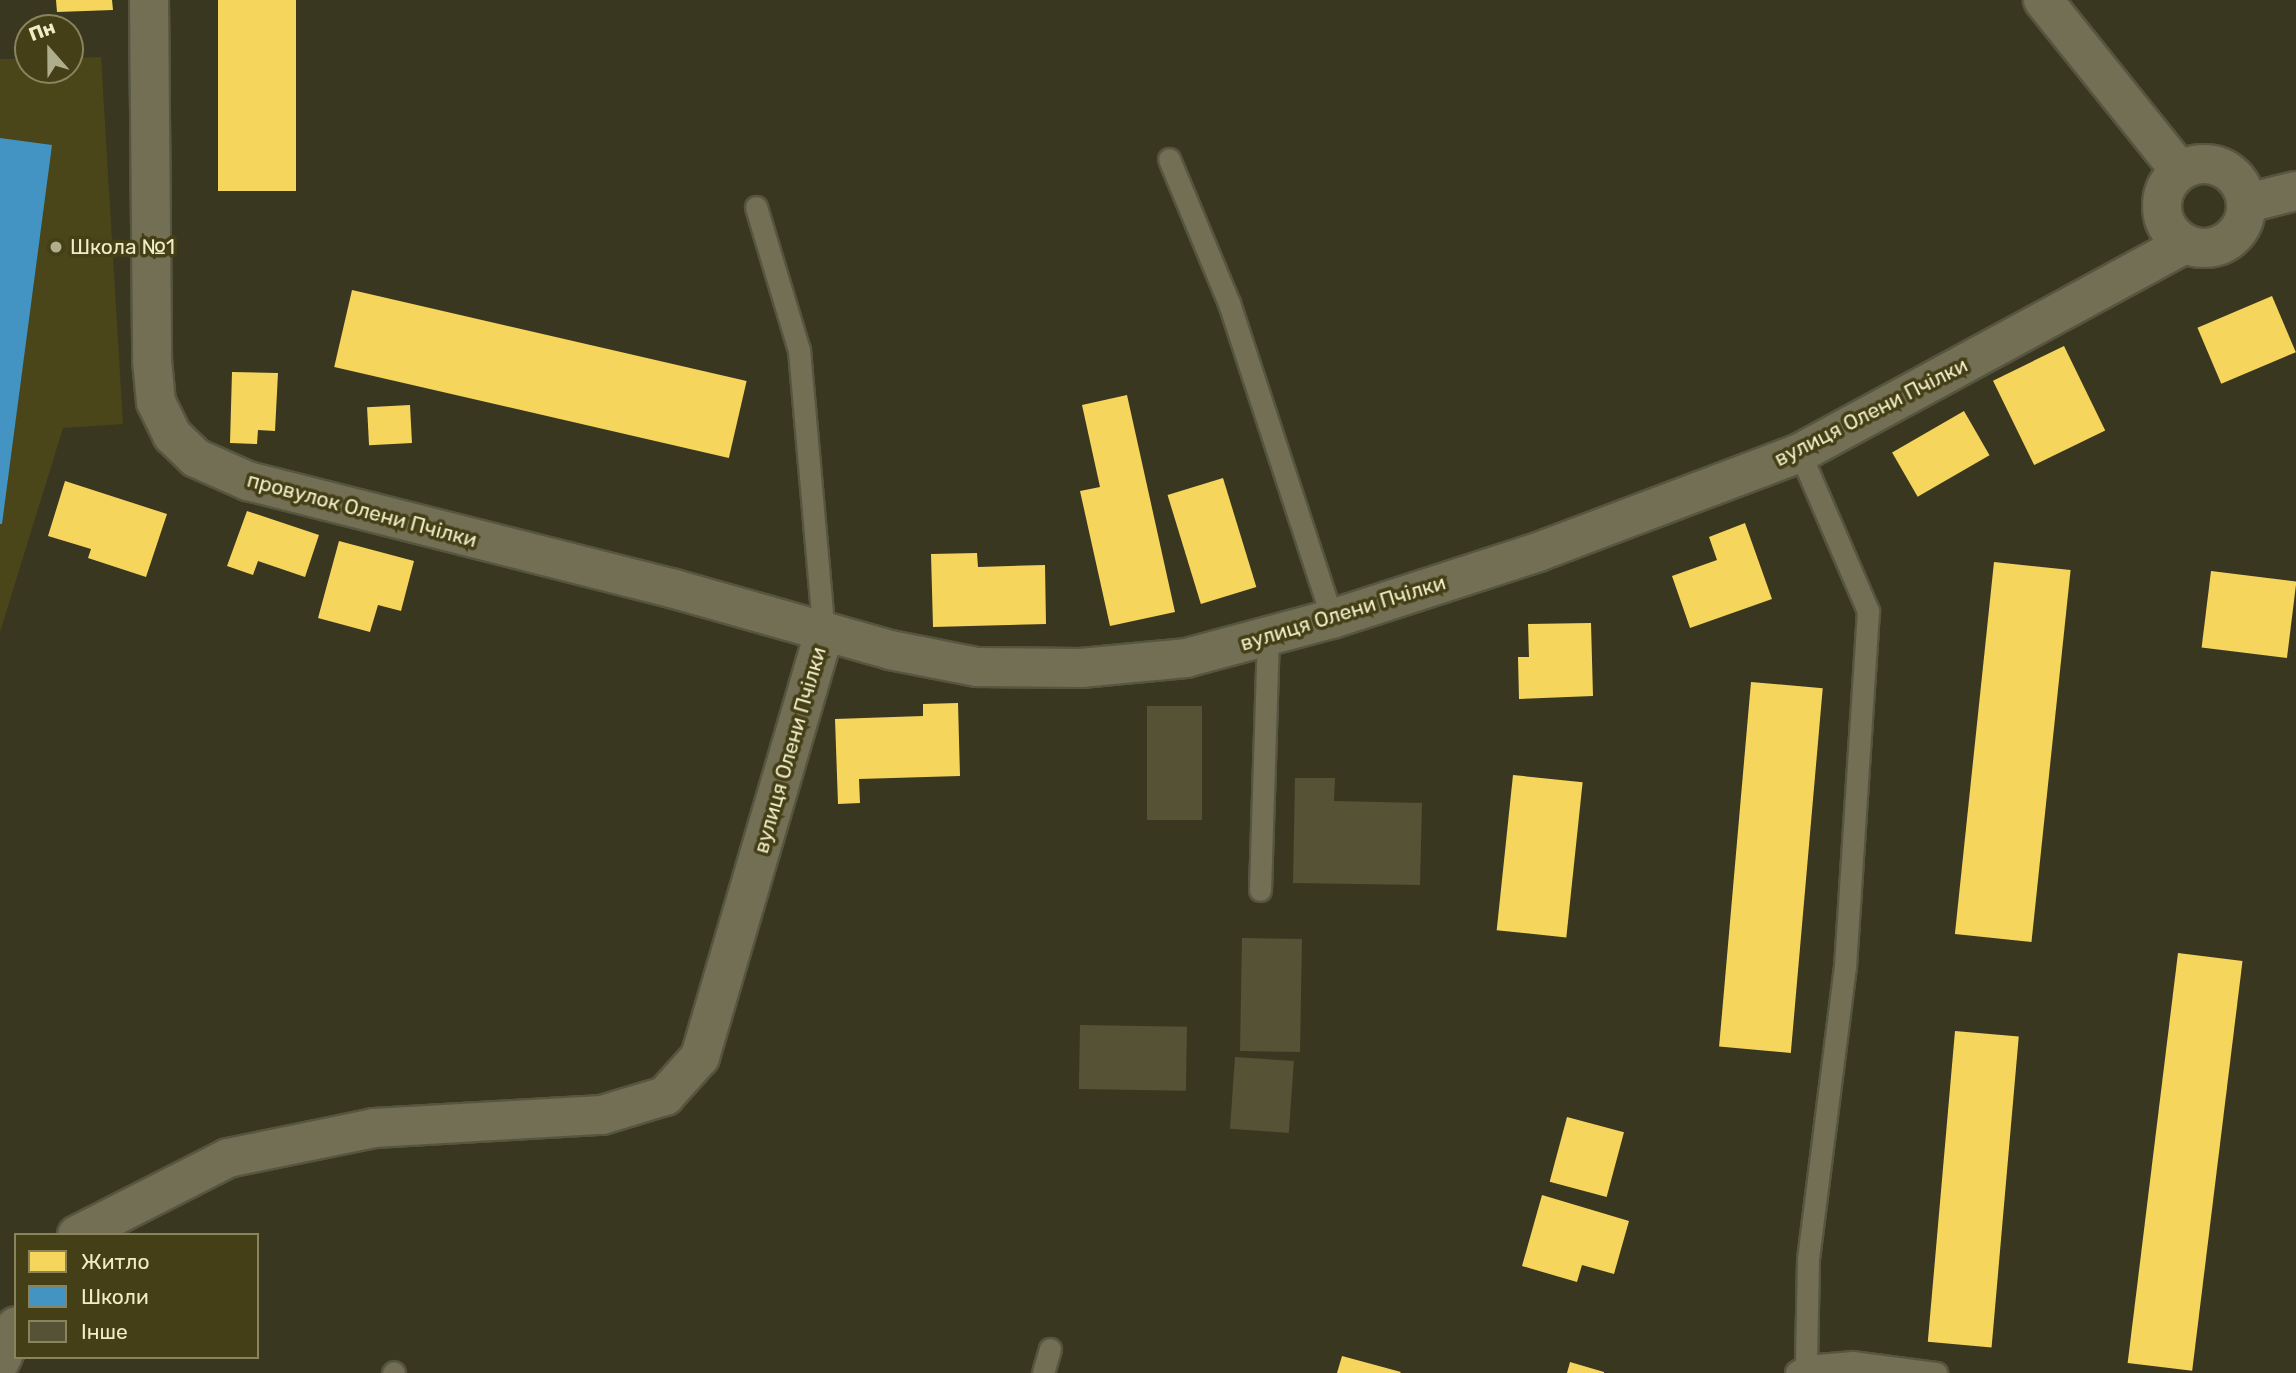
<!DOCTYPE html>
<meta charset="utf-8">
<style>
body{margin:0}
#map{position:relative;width:2296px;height:1373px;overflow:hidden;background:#3a3720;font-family:Rubik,sans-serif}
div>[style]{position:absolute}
.built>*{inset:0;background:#4a461a}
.homes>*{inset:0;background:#f6d55c;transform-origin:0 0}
.schools>*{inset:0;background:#4393c3}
.building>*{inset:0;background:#555236;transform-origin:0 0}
.roads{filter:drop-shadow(2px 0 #565540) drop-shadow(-2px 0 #565540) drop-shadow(0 2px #565540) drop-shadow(0 -2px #565540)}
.lane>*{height:21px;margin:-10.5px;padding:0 10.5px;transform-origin:10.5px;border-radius:10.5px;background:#726f54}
.street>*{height:38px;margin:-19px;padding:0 19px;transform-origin:19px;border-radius:19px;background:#726f54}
.street>.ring{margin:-19px;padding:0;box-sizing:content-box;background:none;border:38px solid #726f54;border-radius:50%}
.dots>*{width:19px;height:19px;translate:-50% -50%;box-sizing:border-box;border:4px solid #443f16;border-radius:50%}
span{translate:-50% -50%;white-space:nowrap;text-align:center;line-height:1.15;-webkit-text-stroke:7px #443f16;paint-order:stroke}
.poi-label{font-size:21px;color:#f0ecc6}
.left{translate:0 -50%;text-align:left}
.street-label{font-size:21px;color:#f0ecc6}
.legend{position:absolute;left:14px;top:1233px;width:245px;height:126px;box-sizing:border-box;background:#443f16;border:2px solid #89845c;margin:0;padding:9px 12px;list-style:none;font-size:21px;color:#f0ecc6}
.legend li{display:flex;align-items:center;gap:14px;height:35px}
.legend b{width:35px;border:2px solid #89845c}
.north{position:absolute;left:14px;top:14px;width:70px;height:70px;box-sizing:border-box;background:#443f16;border:2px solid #89845c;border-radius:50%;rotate:339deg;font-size:19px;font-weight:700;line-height:28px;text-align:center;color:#f0ecc6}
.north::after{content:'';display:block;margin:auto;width:24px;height:32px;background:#b0ad8c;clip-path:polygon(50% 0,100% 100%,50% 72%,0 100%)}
</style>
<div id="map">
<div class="built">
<i style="clip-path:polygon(101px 57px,123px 424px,63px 428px,0 632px,0 59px,28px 59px,28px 70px,70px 70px,70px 58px)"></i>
</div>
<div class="homes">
<i style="clip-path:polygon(56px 0,112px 0,113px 10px,57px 12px)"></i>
<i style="left:218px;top:0;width:78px;height:191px"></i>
<i style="left:352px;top:290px;width:405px;height:79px;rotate:13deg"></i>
<i style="left:2272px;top:296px;width:61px;height:81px;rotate:67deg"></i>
<i style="left:2064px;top:346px;width:94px;height:79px;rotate:64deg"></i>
<i style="clip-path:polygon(232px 372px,278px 373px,275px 431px,258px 430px,257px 444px,230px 443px)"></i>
<i style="clip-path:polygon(1127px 395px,1175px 612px,1110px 626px,1080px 491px,1100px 487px,1082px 405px)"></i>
<i style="left:410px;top:405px;width:38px;height:43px;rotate:87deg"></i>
<i style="left:1964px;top:411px;width:51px;height:83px;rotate:60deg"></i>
<i style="left:1223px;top:478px;width:114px;height:58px;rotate:73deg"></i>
<i style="clip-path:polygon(65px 481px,167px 514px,146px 577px,88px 558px,91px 549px,48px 536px)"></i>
<i style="clip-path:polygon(247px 511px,319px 535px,305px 577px,258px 561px,253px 575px,227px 566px)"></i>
<i style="clip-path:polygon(1745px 523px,1772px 599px,1690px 628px,1672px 576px,1717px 560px,1709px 537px)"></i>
<i style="clip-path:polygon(339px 541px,414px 561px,401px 611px,378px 605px,370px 632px,318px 618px)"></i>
<i style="clip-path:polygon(977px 553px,978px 567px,1045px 565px,1046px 624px,933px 627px,931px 554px)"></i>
<i style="left:1994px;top:562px;width:77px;height:374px;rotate:6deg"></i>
<i style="left:2211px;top:571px;width:86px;height:77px;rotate:7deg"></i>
<i style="clip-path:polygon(1591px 623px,1593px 696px,1519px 699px,1518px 657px,1529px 657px,1528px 624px)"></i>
<i style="left:1751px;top:682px;width:72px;height:366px;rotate:5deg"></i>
<i style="clip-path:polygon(958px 703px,960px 776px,859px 779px,860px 803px,838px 804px,835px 719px,923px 716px,923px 704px)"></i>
<i style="left:1513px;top:775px;width:70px;height:156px;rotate:6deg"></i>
<i style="left:2178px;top:953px;width:65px;height:413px;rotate:7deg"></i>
<i style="left:1955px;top:1031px;width:64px;height:312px;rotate:5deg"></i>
<i style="left:1567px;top:1117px;width:59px;height:67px;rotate:15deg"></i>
<i style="clip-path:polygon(1542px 1195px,1629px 1221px,1614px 1274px,1582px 1265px,1577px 1282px,1522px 1266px)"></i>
<i style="clip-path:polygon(1342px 1356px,1401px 1372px,1400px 1373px,1337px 1373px)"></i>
<i style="clip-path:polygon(1570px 1362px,1604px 1372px,1604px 1373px,1567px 1373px)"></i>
</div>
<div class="schools">
<i style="clip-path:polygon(0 138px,52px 145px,2px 524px,0 524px)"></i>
</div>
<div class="building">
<i style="left:1147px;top:706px;width:55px;height:114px"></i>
<i style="clip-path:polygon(1295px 778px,1335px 778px,1334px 801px,1422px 803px,1420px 885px,1293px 883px)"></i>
<i style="left:1242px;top:938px;width:60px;height:113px;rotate:1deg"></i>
<i style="left:1080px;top:1025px;width:107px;height:64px;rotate:1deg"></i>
<i style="left:1235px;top:1057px;width:59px;height:72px;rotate:4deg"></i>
</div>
<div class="roads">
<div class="lane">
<i style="left:1169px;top:159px;width:156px;rotate:67.4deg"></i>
<i style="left:1229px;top:303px;width:332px;rotate:71.9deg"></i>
<i style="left:756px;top:207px;width:149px;rotate:73.3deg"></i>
<i style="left:799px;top:350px;width:284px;rotate:85deg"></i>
<i style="left:1800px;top:453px;width:172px;rotate:66.7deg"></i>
<i style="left:1868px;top:611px;width:356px;rotate:93.7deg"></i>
<i style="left:1845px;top:966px;width:295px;rotate:97.2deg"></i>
<i style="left:1808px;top:1259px;width:107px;rotate:91.1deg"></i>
<i style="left:1260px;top:890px;width:254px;rotate:-88.2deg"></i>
<i style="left:1796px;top:1372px;width:12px;rotate:-31deg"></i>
<i style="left:1806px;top:1366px;width:47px;rotate:-4.9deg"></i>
<i style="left:1853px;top:1362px;width:84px;rotate:7.5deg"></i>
<i style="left:393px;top:1373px;width:1px;rotate:-45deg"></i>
<i style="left:1043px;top:1373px;width:25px;rotate:-74deg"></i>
</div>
<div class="street">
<i style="left:149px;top:0;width:360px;rotate:89.5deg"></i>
<i style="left:152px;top:360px;width:42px;rotate:84.6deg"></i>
<i style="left:156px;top:402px;width:37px;rotate:64deg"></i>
<i style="left:172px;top:435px;width:33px;rotate:44deg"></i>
<i style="left:196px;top:458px;width:57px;rotate:23.9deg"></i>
<i style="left:248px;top:481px;width:436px;rotate:14.2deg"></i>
<i style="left:671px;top:588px;width:228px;rotate:15.8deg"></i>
<i style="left:890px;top:650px;width:89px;rotate:11.1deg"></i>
<i style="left:977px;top:667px;width:104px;rotate:0.6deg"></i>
<i style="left:1081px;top:668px;width:105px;rotate:-5.4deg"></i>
<i style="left:1186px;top:658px;width:151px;rotate:-15deg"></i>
<i style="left:1332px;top:619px;width:217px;rotate:-18deg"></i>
<i style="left:1538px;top:552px;width:280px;rotate:-20.7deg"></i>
<i style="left:1800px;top:453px;width:438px;rotate:-28.5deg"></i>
<i style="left:2043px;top:0;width:219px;rotate:51.3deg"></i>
<i class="ring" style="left:2162px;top:164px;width:46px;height:46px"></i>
<i style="left:2247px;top:203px;width:50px;rotate:-13.8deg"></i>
<i style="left:77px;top:1235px;width:169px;rotate:-27deg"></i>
<i style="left:228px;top:1158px;width:149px;rotate:-11.6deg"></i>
<i style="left:374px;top:1128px;width:228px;rotate:-3.3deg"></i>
<i style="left:602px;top:1115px;width:66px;rotate:-16.8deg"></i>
<i style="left:665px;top:1096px;width:52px;rotate:-48.1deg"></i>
<i style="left:700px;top:1057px;width:442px;rotate:-73.7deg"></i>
<i style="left:0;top:1362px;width:39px;rotate:-66deg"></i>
</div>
</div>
<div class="dots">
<i style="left:56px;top:247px;background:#b0ad8c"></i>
</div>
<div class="poi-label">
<span class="left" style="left:70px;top:247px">Школа №1</span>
</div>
<div class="street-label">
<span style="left:1871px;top:412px;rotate:-27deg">вулиця Олени Пчілки</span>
<span style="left:362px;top:510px;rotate:15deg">провулок Олени Пчілки</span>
<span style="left:1343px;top:613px;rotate:-17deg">вулиця Олени Пчілки</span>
<span style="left:790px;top:750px;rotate:-74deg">вулиця Олени Пчілки</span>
</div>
<ul class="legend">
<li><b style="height:19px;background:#f6d55c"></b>Житло</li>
<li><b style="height:19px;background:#4393c3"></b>Школи</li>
<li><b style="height:19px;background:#555236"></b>Інше</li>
</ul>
<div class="north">Пн</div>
</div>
